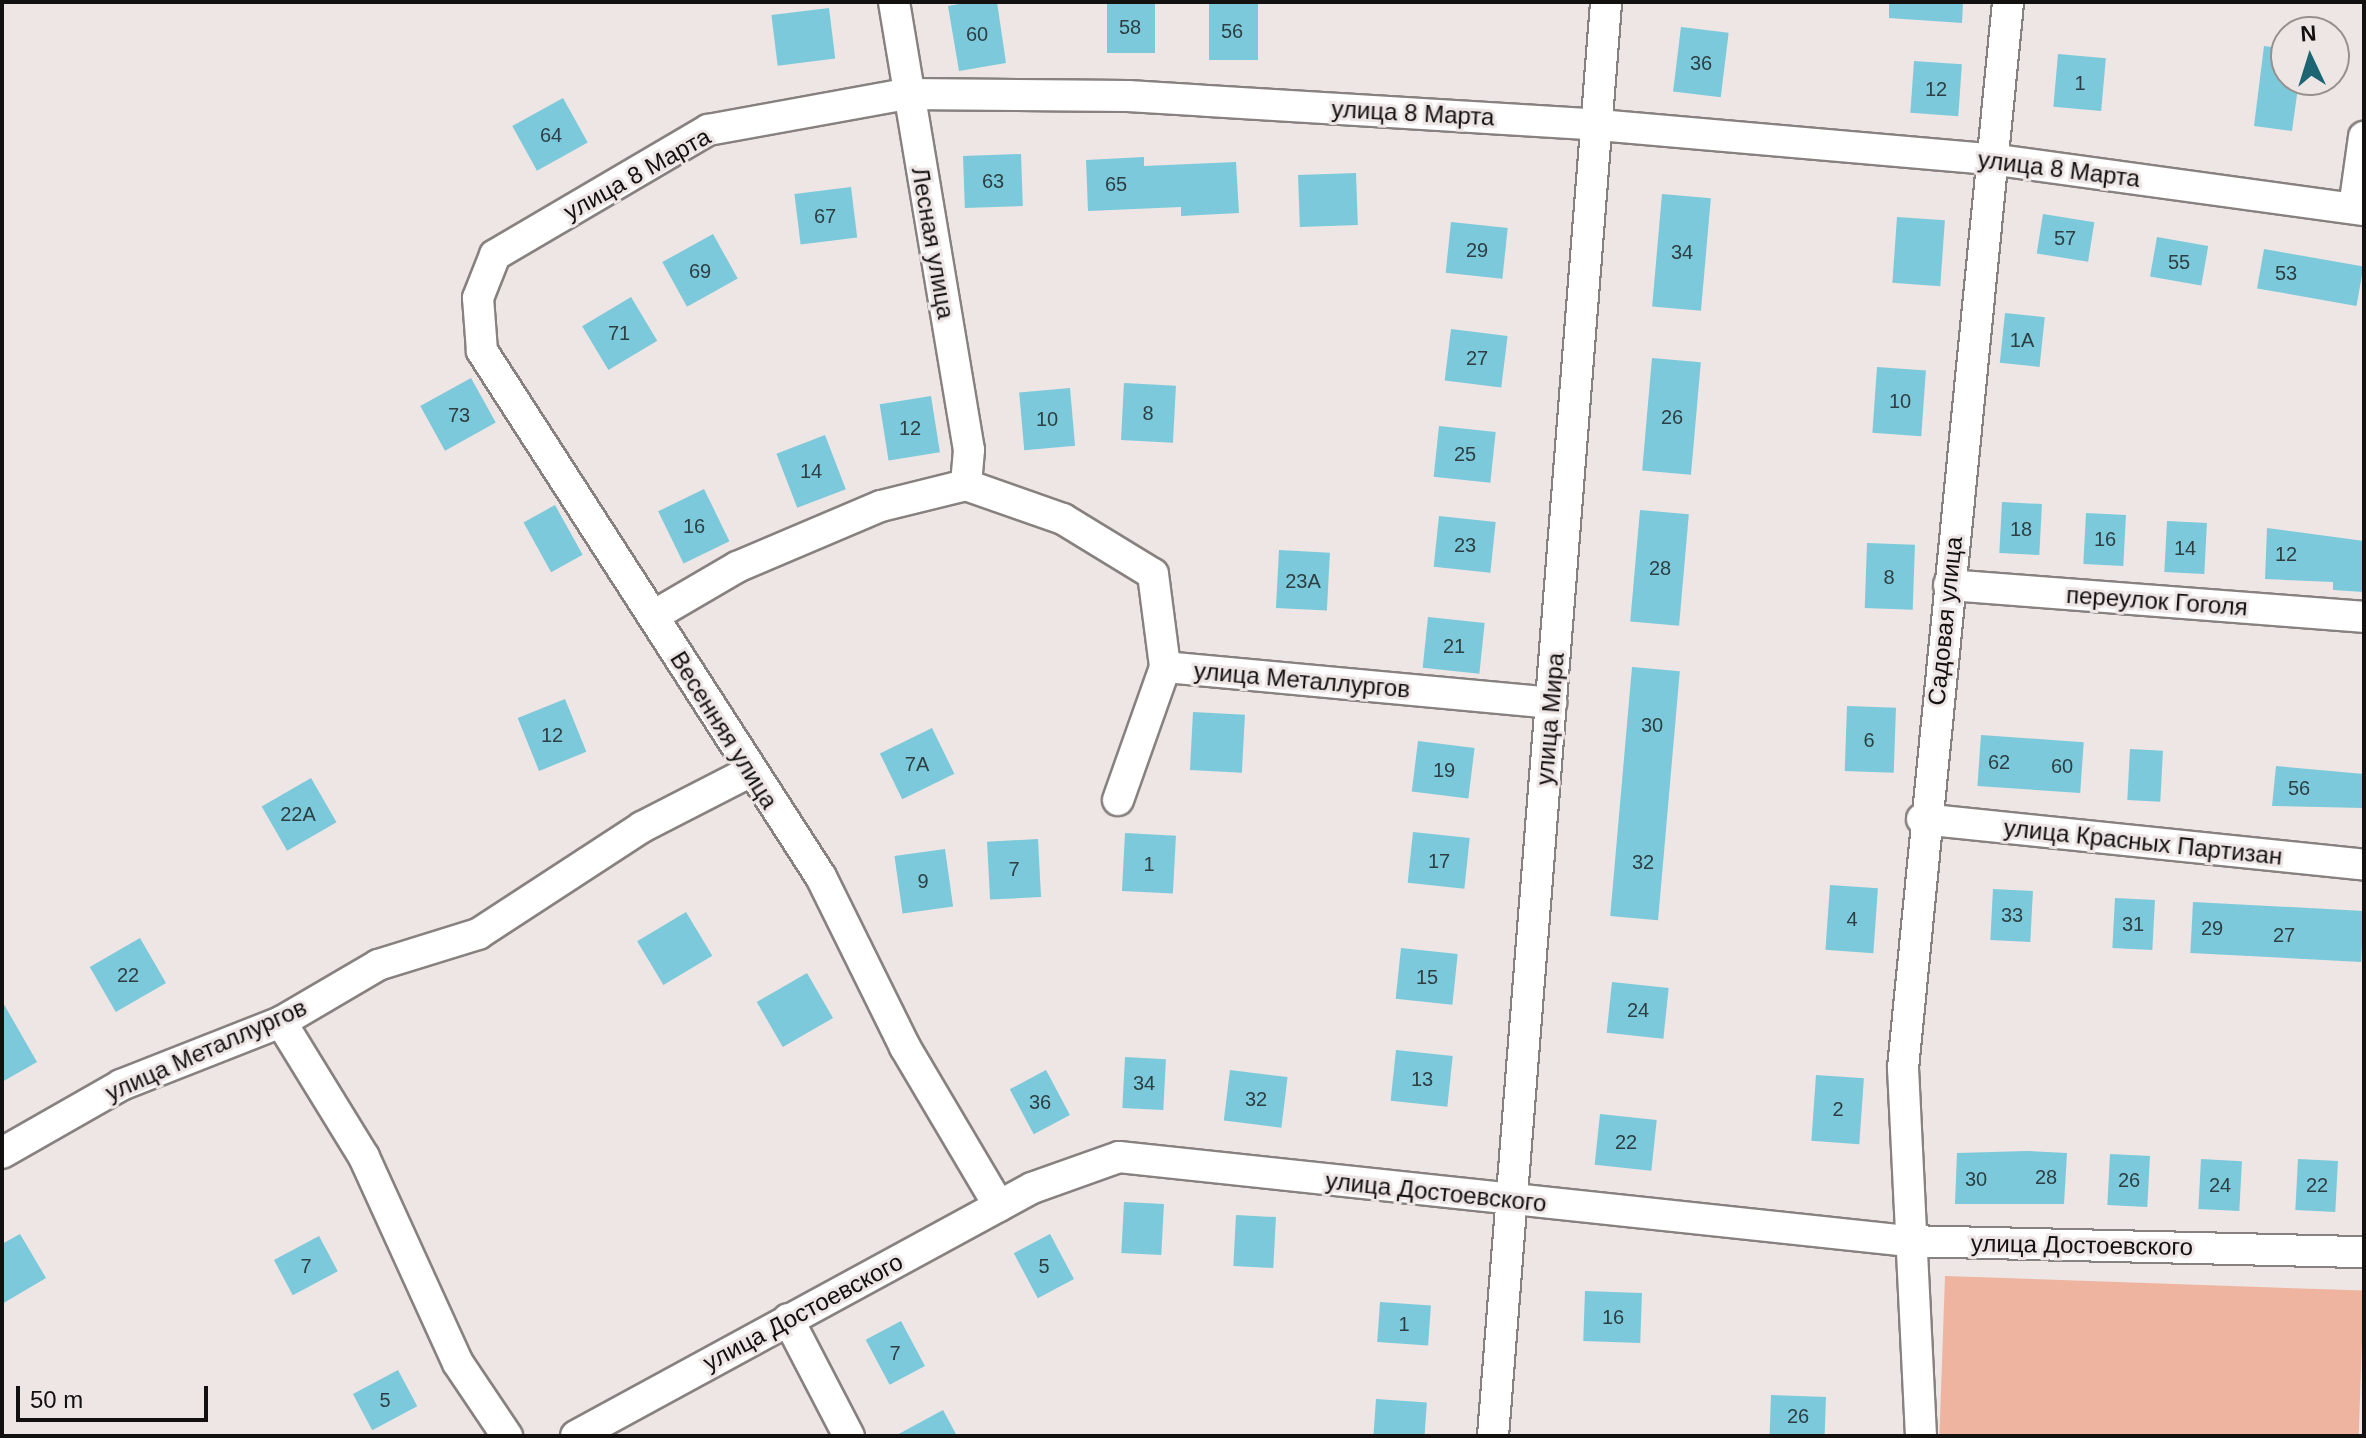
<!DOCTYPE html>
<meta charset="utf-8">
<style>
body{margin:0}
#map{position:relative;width:2366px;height:1438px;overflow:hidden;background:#ede6e4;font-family:Arial,sans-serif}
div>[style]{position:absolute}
.green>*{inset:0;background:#efb49f;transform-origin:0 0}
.building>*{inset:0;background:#7cc9db;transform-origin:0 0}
.roads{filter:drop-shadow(2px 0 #87817f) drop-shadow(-2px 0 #87817f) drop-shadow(0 2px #87817f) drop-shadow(0 -2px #87817f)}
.minor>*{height:30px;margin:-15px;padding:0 15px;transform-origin:15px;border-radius:15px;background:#fff}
span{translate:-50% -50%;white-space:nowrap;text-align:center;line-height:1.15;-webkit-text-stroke:6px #ede6e4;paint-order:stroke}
.number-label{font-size:20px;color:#2d3f43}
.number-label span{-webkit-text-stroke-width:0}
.street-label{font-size:24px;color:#131110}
.frame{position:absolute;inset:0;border:4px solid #131110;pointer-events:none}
.north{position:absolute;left:2270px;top:16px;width:80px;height:80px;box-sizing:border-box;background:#ede6e4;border:2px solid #96918f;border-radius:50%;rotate:356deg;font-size:22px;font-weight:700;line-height:32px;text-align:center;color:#131110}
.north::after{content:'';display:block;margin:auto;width:28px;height:36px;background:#1d6573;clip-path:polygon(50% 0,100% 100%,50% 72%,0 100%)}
.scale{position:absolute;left:16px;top:1386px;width:192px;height:36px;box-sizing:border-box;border:4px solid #131110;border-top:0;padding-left:10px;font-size:24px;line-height:28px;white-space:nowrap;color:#131110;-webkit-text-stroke:6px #ede6e4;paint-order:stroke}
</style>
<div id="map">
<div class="green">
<i style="left:1945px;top:1276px;width:419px;height:161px;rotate:2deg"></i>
</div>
<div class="building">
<i style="clip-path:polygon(970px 2px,997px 2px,1006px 63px,959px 71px,948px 6px)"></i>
<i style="left:1107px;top:2px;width:48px;height:51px"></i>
<i style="left:1209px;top:2px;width:49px;height:58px"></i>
<i style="clip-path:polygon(1889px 2px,1963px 2px,1962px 23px,1889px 18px)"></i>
<i style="left:829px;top:8px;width:51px;height:58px;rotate:83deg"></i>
<i style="left:1681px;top:27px;width:48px;height:65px;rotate:7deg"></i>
<i style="clip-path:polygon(2264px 46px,2286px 49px,2286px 80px,2299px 80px,2292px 131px,2254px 126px)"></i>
<i style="left:2058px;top:54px;width:48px;height:53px;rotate:5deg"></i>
<i style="left:1914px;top:61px;width:48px;height:52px;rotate:4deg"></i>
<i style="left:563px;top:98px;width:51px;height:58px;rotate:61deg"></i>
<i style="left:1021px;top:154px;width:52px;height:58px;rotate:88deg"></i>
<i style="clip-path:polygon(1144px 157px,1144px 166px,1236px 162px,1239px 213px,1181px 216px,1181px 207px,1088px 211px,1086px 160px)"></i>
<i style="left:1356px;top:173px;width:52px;height:58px;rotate:88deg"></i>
<i style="left:851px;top:187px;width:51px;height:57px;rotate:83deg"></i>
<i style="left:1662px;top:194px;width:49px;height:113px;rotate:5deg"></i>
<i style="left:2043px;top:214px;width:52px;height:40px;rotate:9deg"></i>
<i style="left:1897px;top:217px;width:48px;height:66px;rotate:4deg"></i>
<i style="left:1451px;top:222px;width:57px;height:51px;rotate:6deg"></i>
<i style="left:713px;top:234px;width:51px;height:58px;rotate:61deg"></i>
<i style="left:2157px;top:237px;width:52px;height:40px;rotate:10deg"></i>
<i style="left:2264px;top:249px;width:101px;height:40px;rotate:10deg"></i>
<i style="left:631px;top:297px;width:51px;height:57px;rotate:59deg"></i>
<i style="left:2005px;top:313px;width:40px;height:50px;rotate:6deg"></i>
<i style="left:1451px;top:329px;width:57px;height:52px;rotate:7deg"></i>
<i style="left:1652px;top:358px;width:49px;height:113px;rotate:5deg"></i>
<i style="left:1877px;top:367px;width:49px;height:66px;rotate:4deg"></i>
<i style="left:471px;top:378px;width:51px;height:58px;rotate:61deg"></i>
<i style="left:1124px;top:383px;width:52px;height:57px;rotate:3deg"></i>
<i style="left:1070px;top:388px;width:58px;height:51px;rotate:85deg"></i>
<i style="left:931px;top:396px;width:57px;height:52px;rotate:81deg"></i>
<i style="left:1439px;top:426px;width:57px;height:51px;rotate:6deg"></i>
<i style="left:825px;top:435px;width:58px;height:52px;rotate:69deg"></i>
<i style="left:704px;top:489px;width:58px;height:51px;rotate:64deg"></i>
<i style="left:2002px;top:502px;width:40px;height:51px;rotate:3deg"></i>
<i style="left:555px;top:505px;width:57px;height:36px;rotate:61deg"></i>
<i style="left:1640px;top:510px;width:49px;height:112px;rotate:5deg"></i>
<i style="left:2086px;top:513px;width:40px;height:51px;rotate:3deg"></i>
<i style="left:1439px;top:516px;width:57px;height:51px;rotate:6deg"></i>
<i style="left:2167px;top:521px;width:40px;height:51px;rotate:3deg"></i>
<i style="clip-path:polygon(2267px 528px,2364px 541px,2364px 592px,2333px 590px,2333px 582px,2265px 579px)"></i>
<i style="left:1867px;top:543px;width:48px;height:65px;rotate:2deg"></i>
<i style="left:1279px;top:550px;width:51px;height:58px;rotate:3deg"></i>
<i style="left:1428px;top:617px;width:57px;height:51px;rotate:6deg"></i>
<i style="left:1632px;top:667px;width:48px;height:250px;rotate:5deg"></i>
<i style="left:565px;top:699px;width:57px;height:51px;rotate:68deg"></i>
<i style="left:1847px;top:706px;width:49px;height:65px;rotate:2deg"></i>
<i style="left:1193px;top:712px;width:52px;height:58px;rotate:3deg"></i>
<i style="left:932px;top:728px;width:51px;height:58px;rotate:64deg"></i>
<i style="left:1981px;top:735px;width:103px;height:51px;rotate:4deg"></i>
<i style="left:1418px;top:741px;width:57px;height:51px;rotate:7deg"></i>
<i style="left:2130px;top:749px;width:33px;height:51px;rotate:3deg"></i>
<i style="clip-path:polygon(2276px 766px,2364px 774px,2364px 808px,2272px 806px)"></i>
<i style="left:311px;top:778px;width:51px;height:57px;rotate:60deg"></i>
<i style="left:1413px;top:832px;width:57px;height:51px;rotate:6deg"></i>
<i style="left:1125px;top:833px;width:51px;height:58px;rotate:3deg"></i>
<i style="left:1038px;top:839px;width:58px;height:51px;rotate:87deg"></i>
<i style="left:945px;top:849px;width:58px;height:51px;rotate:82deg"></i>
<i style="left:1830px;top:885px;width:48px;height:65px;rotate:4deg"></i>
<i style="left:1993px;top:889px;width:40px;height:51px;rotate:3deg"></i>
<i style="left:2115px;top:898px;width:40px;height:50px;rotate:3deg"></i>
<i style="left:2193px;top:902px;width:171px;height:51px;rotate:3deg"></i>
<i style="left:686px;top:912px;width:51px;height:57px;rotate:59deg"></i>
<i style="left:140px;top:938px;width:52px;height:58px;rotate:60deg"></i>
<i style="left:1401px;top:948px;width:57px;height:51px;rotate:6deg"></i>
<i style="left:807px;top:973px;width:52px;height:58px;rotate:60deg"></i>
<i style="left:1612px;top:982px;width:57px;height:51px;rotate:6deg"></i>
<i style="clip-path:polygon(2px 1001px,37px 1062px,2px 1082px)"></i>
<i style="left:1396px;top:1050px;width:57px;height:51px;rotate:6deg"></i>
<i style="left:1125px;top:1057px;width:41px;height:51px;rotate:3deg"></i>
<i style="left:1046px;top:1070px;width:51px;height:41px;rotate:62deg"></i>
<i style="left:1230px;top:1070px;width:58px;height:51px;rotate:7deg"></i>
<i style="left:1816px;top:1075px;width:48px;height:66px;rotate:4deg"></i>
<i style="left:1600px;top:1114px;width:57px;height:51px;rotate:6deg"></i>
<i style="clip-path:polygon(2027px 1151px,2067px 1153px,2064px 1204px,1955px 1204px,1957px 1153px)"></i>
<i style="left:2110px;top:1154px;width:40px;height:51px;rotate:3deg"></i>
<i style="left:2201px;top:1159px;width:41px;height:50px;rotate:3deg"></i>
<i style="left:2298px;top:1159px;width:40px;height:51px;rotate:3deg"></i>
<i style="left:1124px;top:1202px;width:40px;height:51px;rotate:3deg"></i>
<i style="left:1236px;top:1215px;width:40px;height:51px;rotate:3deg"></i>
<i style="clip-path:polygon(20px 1234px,46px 1278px,2px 1304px,2px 1244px)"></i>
<i style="left:1050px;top:1234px;width:51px;height:41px;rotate:62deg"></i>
<i style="left:319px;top:1236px;width:40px;height:51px;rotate:62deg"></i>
<i style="left:1585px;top:1291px;width:57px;height:50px;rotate:2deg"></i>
<i style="left:1380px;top:1302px;width:51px;height:40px;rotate:4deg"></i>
<i style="left:901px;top:1321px;width:51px;height:40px;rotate:62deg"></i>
<i style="left:398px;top:1370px;width:41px;height:51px;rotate:62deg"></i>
<i style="left:1771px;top:1395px;width:55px;height:41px;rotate:2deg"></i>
<i style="left:1376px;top:1399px;width:51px;height:37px;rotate:4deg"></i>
<i style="clip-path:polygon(943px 1410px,957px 1436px,895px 1436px)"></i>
</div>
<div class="roads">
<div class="minor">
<i style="left:894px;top:2px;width:454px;rotate:80.5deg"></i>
<i style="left:969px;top:450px;width:35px;rotate:95deg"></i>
<i style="left:2354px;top:208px;width:72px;rotate:-82deg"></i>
<i style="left:1949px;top:585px;width:416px;rotate:4.4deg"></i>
<i style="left:655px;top:615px;width:95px;rotate:-30.3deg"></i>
<i style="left:737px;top:567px;width:156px;rotate:-23deg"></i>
<i style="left:881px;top:506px;width:88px;rotate:-13.9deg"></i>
<i style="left:966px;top:485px;width:103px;rotate:19.3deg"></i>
<i style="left:1063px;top:519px;width:105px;rotate:31.4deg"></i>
<i style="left:1153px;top:574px;width:94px;rotate:82.6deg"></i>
<i style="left:1165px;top:667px;width:388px;rotate:5.3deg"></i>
<i style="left:1118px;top:800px;width:141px;rotate:-70.5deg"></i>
<i style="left:1922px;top:819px;width:444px;rotate:5.9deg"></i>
<i style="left:281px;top:1022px;width:158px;rotate:58.4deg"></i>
<i style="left:364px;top:1157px;width:226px;rotate:65.5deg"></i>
<i style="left:458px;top:1363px;width:88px;rotate:56.1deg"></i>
<i style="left:2px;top:1153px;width:137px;rotate:-29.7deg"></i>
<i style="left:121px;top:1085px;width:172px;rotate:-21.5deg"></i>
<i style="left:281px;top:1022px;width:113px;rotate:-30.4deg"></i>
<i style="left:378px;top:965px;width:105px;rotate:-17.2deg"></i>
<i style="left:478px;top:934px;width:196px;rotate:-33.1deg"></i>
<i style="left:642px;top:827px;width:120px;rotate:-27.2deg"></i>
<i style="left:999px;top:1206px;width:185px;rotate:-120.6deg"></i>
<i style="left:905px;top:1047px;width:190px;rotate:-116.3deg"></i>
<i style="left:821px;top:877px;width:626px;rotate:-122.8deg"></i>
<i style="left:482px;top:351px;width:53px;rotate:-94.3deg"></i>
<i style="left:478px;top:298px;width:46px;rotate:-68.4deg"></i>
<i style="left:495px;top:255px;width:247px;rotate:-30.4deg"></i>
<i style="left:708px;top:130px;width:202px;rotate:-10.3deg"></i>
<i style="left:907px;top:94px;width:221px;rotate:0.5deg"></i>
<i style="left:1128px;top:96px;width:472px;rotate:3.5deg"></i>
<i style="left:1599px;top:125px;width:400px;rotate:5deg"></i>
<i style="left:1997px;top:160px;width:370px;rotate:7.8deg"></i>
<i style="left:788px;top:1319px;width:132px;rotate:62.5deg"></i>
<i style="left:576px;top:1436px;width:519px;rotate:-28.54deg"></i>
<i style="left:1032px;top:1188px;width:92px;rotate:-19.6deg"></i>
<i style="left:1119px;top:1157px;width:792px;rotate:6.08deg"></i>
<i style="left:1907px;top:1241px;width:457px;rotate:1.4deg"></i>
<i style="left:1493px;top:1436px;width:1438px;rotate:-85.49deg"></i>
<i style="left:1921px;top:1436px;width:368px;rotate:-92.8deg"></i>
<i style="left:1903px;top:1068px;width:1071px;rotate:-84.37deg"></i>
</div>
</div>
<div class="number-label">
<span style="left:1130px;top:27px">58</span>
<span style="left:1232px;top:31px">56</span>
<span style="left:977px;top:34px">60</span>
<span style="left:1701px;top:63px">36</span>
<span style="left:2080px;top:83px">1</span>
<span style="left:1936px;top:89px">12</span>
<span style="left:551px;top:135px">64</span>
<span style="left:993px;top:181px">63</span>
<span style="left:1116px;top:184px">65</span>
<span style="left:825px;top:216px">67</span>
<span style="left:2065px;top:238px">57</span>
<span style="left:1477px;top:250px">29</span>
<span style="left:1682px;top:252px">34</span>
<span style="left:2179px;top:262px">55</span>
<span style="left:700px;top:271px">69</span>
<span style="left:2286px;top:273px">53</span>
<span style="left:619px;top:333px">71</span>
<span style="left:2022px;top:340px">1А</span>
<span style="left:1477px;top:358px">27</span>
<span style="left:1900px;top:401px">10</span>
<span style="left:1148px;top:413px">8</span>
<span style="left:459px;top:415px">73</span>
<span style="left:1672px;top:417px">26</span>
<span style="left:1047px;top:419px">10</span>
<span style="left:910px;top:428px">12</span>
<span style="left:1465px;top:454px">25</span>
<span style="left:811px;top:471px">14</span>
<span style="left:694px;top:526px">16</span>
<span style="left:2021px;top:529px">18</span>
<span style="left:2105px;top:539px">16</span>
<span style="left:1465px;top:545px">23</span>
<span style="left:2185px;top:548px">14</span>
<span style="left:2286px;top:554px">12</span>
<span style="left:1660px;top:568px">28</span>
<span style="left:1889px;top:577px">8</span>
<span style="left:1303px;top:581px">23А</span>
<span style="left:1454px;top:646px">21</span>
<span style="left:1652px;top:725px">30</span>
<span style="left:552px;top:735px">12</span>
<span style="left:1869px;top:740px">6</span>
<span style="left:1999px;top:762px">62</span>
<span style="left:917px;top:764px">7А</span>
<span style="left:2062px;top:766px">60</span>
<span style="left:1444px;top:770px">19</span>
<span style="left:2299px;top:788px">56</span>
<span style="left:298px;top:814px">22А</span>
<span style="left:1439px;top:861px">17</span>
<span style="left:1643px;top:862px">32</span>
<span style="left:1149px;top:864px">1</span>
<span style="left:1014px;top:869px">7</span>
<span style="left:923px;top:881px">9</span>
<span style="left:2012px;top:915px">33</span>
<span style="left:1852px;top:919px">4</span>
<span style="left:2133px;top:924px">31</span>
<span style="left:2212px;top:928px">29</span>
<span style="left:2284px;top:935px">27</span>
<span style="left:128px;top:975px">22</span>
<span style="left:1427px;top:977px">15</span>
<span style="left:1638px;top:1010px">24</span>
<span style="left:1422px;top:1079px">13</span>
<span style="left:1144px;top:1083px">34</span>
<span style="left:1256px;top:1099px">32</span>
<span style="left:1040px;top:1102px">36</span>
<span style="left:1838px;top:1109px">2</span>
<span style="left:1626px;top:1142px">22</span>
<span style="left:2046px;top:1177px">28</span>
<span style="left:1976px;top:1179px">30</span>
<span style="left:2129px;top:1180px">26</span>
<span style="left:2220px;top:1185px">24</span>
<span style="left:2317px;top:1185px">22</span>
<span style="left:306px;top:1266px">7</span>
<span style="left:1044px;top:1266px">5</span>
<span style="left:1613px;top:1317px">16</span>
<span style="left:1404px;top:1324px">1</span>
<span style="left:895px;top:1353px">7</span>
<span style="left:385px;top:1400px">5</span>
<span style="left:1798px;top:1416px">26</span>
</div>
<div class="street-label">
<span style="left:1413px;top:113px;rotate:3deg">улица 8 Марта</span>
<span style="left:2059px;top:169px;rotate:7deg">улица 8 Марта</span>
<span style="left:637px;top:174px;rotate:-29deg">улица 8 Марта</span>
<span style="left:933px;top:243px;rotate:80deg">Лесная улица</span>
<span style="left:2157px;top:601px;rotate:4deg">переулок Гоголя</span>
<span style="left:1945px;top:621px;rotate:-84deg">Садовая улица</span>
<span style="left:1302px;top:680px;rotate:5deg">улица Металлургов</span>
<span style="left:1550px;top:719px;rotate:-85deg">улица Мира</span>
<span style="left:724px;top:730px;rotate:58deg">Весенняя улица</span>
<span style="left:2143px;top:842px;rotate:6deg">улица Красных Партизан</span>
<span style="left:206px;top:1050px;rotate:-24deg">улица Металлургов</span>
<span style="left:1436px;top:1192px;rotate:6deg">улица Достоевского</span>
<span style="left:2082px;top:1245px;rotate:1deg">улица Достоевского</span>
<span style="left:803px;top:1312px;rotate:-28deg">улица Достоевского</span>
</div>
<div class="frame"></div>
<div class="north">N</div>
<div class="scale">50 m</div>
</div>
